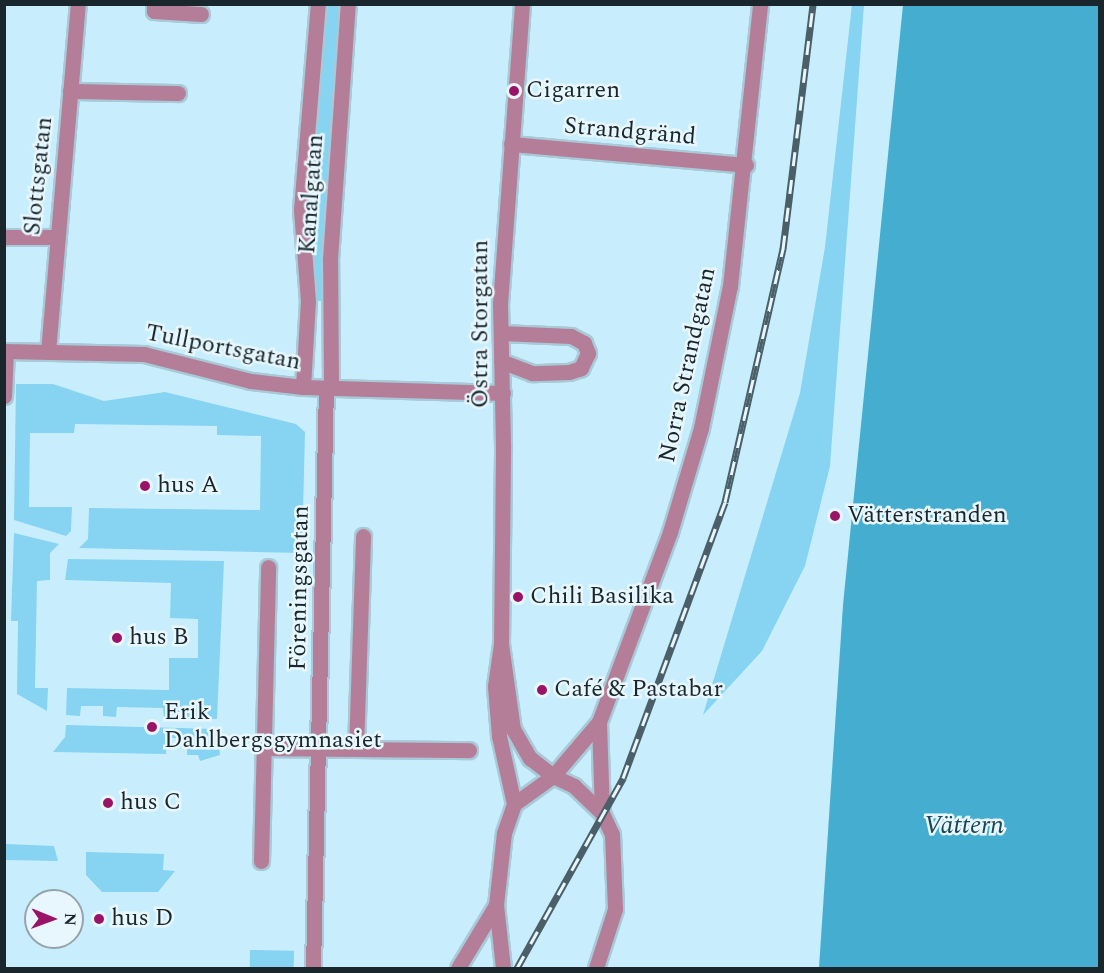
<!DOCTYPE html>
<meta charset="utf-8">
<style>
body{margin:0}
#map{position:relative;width:1104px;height:973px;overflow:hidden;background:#c8eefd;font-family:Spectral,serif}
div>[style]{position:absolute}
.green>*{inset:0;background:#86d4f1;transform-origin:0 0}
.water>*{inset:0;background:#44add0}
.roads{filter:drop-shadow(2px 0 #a8cad8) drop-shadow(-2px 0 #a8cad8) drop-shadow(0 2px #a8cad8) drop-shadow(0 -2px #a8cad8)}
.minor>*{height:15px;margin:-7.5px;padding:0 7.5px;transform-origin:7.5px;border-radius:7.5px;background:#b57e98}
.rail>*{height:7px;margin-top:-3.5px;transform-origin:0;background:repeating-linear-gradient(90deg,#e8f7fd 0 14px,#4b5f68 0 28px);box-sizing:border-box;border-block:2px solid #4b5f68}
.dots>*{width:16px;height:16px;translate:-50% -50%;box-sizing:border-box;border:3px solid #e8f7fd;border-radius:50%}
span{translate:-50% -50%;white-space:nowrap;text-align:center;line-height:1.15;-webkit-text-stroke:5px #e8f7fd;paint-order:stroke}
.poi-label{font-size:24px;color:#19272d}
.left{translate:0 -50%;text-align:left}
.street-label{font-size:24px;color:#19272d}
.water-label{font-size:26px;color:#194656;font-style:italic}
.frame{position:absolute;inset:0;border:6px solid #19272d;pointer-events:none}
.north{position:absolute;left:24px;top:889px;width:60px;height:60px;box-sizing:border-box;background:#e8f7fd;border:2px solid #95a4aa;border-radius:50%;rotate:91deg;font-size:16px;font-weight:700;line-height:24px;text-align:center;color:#19272d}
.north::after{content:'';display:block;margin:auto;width:21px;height:27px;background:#9a1366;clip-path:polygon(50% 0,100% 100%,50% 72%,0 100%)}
</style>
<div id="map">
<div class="green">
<i style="clip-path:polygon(852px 4px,864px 5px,830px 466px,805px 566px,762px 651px,703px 715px,800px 393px,825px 247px)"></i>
<i style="clip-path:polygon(318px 5px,348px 5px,330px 301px,308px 301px,304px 246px)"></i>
<i style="clip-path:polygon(16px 384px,53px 384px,104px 401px,165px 392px,296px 424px,305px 432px,302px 553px,79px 548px,88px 539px,89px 508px,260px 510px,261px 436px,217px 435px,217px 426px,75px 424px,74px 433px,30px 433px,29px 507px,72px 507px,71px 531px,66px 536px,14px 520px)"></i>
<i style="clip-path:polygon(14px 533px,59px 544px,50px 553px,50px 580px,37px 581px,35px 688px,48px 688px,47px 711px,17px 694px,18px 621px,11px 621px)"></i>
<i style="clip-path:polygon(68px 559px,224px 561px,217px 719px,164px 718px,163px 708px,117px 707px,116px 717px,103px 716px,103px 706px,81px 706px,80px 716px,66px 715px,67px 688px,169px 690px,169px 658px,198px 658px,198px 619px,170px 618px,171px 583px,65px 580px)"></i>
<i style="clip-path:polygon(66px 725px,217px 729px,220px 755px,200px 761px,198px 755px,187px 755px,187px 738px,167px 738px,166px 754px,53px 752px,65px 737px)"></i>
<i style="clip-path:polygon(5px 844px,54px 846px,58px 861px,5px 860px)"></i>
<i style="clip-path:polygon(86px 852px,164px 854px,163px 870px,175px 871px,158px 892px,102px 892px,86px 875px)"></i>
<i style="left:250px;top:950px;width:44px;height:18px;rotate:1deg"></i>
</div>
<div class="water">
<i style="clip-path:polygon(903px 5px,1099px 5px,1099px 968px,819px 968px,843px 605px)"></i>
</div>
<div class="roads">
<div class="minor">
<i style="left:154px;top:4px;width:7px;rotate:90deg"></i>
<i style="left:154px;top:11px;width:47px;rotate:3.7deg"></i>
<i style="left:70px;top:91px;width:108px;rotate:1.1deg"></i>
<i style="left:511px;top:144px;width:236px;rotate:5.1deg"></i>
<i style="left:4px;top:237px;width:52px"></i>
<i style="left:501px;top:333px;width:70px;rotate:2.5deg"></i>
<i style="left:571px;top:336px;width:15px;rotate:28deg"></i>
<i style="left:584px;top:343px;width:11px;rotate:68deg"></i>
<i style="left:588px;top:353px;width:17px;rotate:115deg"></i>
<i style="left:581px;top:368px;width:13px;rotate:162deg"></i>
<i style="left:569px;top:372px;width:37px;rotate:178deg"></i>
<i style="left:532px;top:373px;width:33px;rotate:-159deg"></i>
<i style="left:4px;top:351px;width:140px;rotate:1.2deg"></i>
<i style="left:144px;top:354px;width:110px;rotate:14.2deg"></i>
<i style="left:251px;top:381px;width:52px;rotate:6.6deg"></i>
<i style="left:303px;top:387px;width:200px;rotate:1.7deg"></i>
<i style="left:48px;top:352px;width:349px;rotate:-85.1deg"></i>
<i style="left:303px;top:387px;width:86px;rotate:-86.7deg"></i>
<i style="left:308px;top:301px;width:92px;rotate:-94.4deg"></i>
<i style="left:301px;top:209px;width:206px;rotate:-85.3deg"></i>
<i style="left:331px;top:387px;width:128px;rotate:-90.4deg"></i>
<i style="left:330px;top:259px;width:256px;rotate:-86deg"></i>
<i style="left:4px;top:396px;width:45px;rotate:-87.5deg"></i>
<i style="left:501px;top:644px;width:86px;rotate:82deg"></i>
<i style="left:513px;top:729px;width:34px;rotate:60deg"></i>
<i style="left:530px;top:758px;width:29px;rotate:38deg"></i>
<i style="left:553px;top:776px;width:71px;rotate:-49.6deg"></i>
<i style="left:599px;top:722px;width:203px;rotate:-69.5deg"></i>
<i style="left:670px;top:532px;width:109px;rotate:-73.4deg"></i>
<i style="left:701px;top:428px;width:145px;rotate:-78.5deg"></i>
<i style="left:730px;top:286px;width:284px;rotate:-83.9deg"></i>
<i style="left:599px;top:722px;width:91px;rotate:88.1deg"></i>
<i style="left:263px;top:748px;width:206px;rotate:0.6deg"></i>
<i style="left:356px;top:749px;width:213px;rotate:-88.1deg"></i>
<i style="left:514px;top:804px;width:70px;rotate:-102.4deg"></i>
<i style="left:499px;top:736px;width:50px;rotate:-94.6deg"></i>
<i style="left:495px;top:686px;width:42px;rotate:-81.9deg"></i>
<i style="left:501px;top:644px;width:198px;rotate:-89.4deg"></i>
<i style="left:503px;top:446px;width:142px;rotate:-91.2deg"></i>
<i style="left:500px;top:304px;width:301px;rotate:-85.8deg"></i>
<i style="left:261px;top:861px;width:294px;rotate:-88.6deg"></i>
<i style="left:313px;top:968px;width:580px;rotate:-88.72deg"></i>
<i style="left:458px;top:968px;width:74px;rotate:-58.9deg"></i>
<i style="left:503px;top:968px;width:63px;rotate:-96.3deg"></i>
<i style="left:496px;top:905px;width:72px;rotate:-83.7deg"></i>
<i style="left:504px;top:833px;width:31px;rotate:-71deg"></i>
<i style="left:514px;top:804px;width:48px;rotate:-35.7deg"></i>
<i style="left:553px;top:776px;width:23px;rotate:25deg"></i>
<i style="left:574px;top:786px;width:39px;rotate:44deg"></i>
<i style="left:602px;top:813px;width:23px;rotate:65deg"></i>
<i style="left:612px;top:834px;width:75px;rotate:87.7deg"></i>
<i style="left:615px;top:909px;width:62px;rotate:107.9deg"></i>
</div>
</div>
<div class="rail">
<i style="left:517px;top:968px;width:218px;rotate:-60.8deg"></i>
<i style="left:623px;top:778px;width:294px;rotate:-69.7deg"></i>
<i style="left:725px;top:502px;width:260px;rotate:-77.1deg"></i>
<i style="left:783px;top:249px;width:247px;rotate:-83deg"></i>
</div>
<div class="dots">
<i style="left:514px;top:91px;background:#9a1366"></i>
<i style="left:145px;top:486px;background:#9a1366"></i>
<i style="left:835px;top:516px;background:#9a1366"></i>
<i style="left:518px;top:597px;background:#9a1366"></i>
<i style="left:117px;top:638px;background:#9a1366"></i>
<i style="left:542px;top:690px;background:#9a1366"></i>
<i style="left:152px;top:727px;background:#9a1366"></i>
<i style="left:108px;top:803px;background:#9a1366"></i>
<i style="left:99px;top:919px;background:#9a1366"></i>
</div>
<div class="poi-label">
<span class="left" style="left:526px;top:91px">Cigarren</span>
<span class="left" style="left:157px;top:486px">hus A</span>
<span class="left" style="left:847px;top:516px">Vätterstranden</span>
<span class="left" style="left:530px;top:597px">Chili Basilika</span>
<span class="left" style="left:129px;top:638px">hus B</span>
<span class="left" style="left:554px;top:690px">Café &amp; Pastabar</span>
<span class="left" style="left:164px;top:727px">Erik<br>Dahlbergsgymnasiet</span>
<span class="left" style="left:120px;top:803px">hus C</span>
<span class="left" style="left:111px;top:919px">hus D</span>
</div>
<div class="street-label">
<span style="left:630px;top:132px;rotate:5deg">Strandgränd</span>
<span style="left:39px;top:176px;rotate:-84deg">Slottsgatan</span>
<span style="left:312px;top:194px;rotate:-86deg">Kanalgatan</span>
<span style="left:481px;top:324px;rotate:-90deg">Östra Storgatan</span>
<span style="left:223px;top:348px;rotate:11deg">Tullportsgatan</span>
<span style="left:688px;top:365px;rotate:-78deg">Norra Strandgatan</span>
<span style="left:300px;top:588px;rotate:-89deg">Föreningsgatan</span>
</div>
<div class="water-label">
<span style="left:964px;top:826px">Vättern</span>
</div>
<div class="frame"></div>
<div class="north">N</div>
</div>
